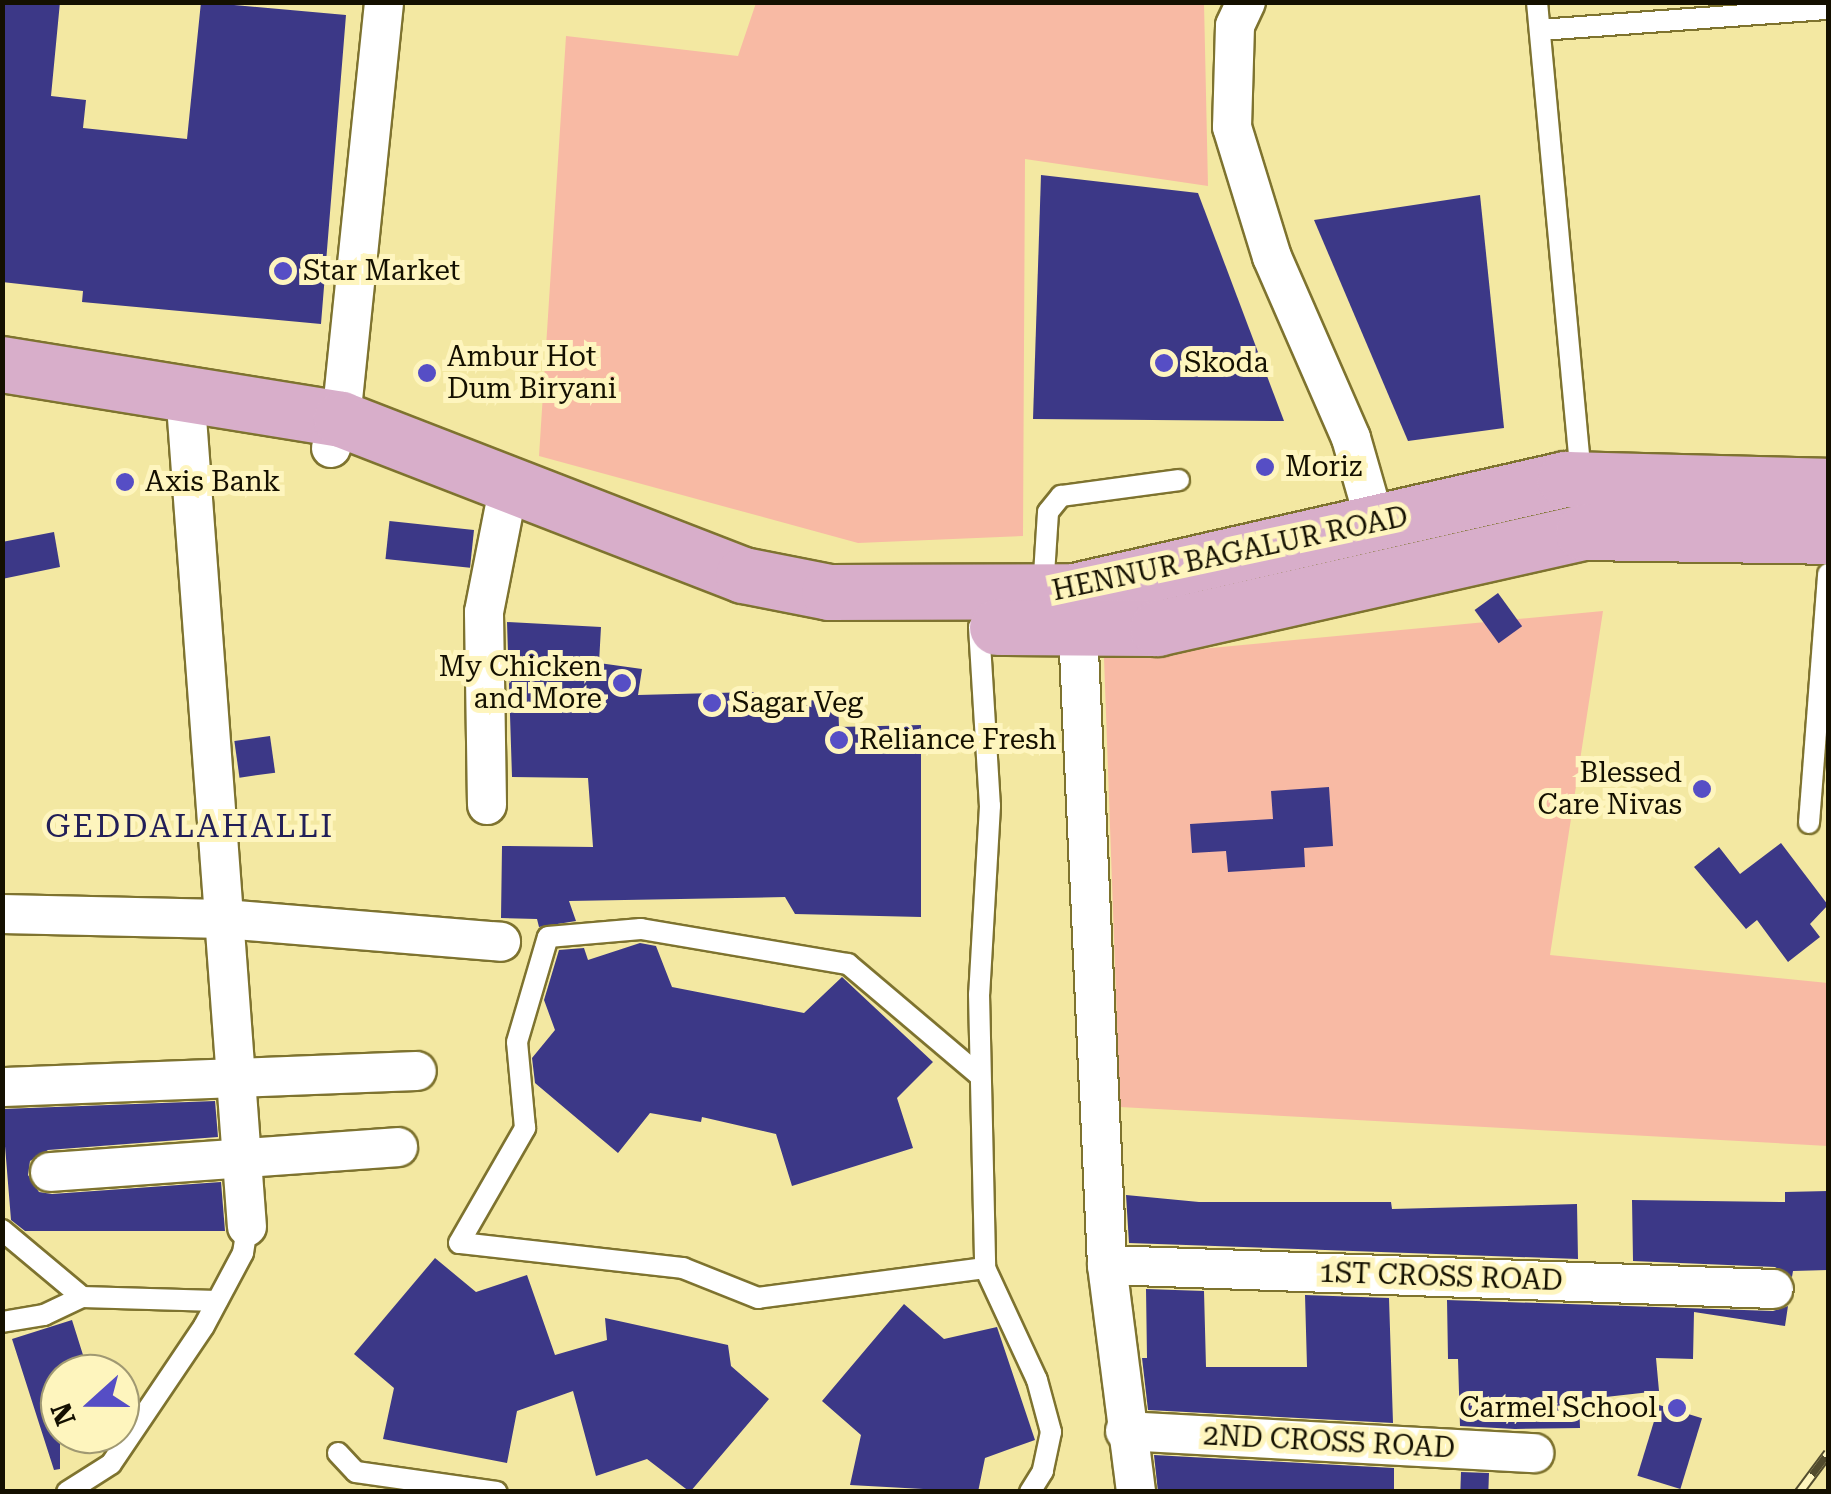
<!DOCTYPE html>
<style>
body{margin:0}
#map{position:relative;width:1831px;height:1494px;overflow:hidden;background:#f3e8a2;font-family:"Roboto Serif",serif}
div>[style]{position:absolute}
.green>*{inset:0;background:#f8baa4}
.building>*{inset:0;background:#3c3887;transform-origin:0 0}
.roads{filter:drop-shadow(2px 0 #7e732f) drop-shadow(-2px 0 #7e732f) drop-shadow(0 2px #7e732f) drop-shadow(0 -2px #7e732f)}
.service>*{height:20px;margin:-10px;padding:0 10px;transform-origin:10px;border-radius:10px;background:#fff}
.minor>*{height:38px;margin:-19px;padding:0 19px;transform-origin:19px;border-radius:19px;background:#fff}
.primary>*{height:55px;margin:-27.5px;padding:0 27.5px;transform-origin:27.5px;border-radius:27.5px;background:#d8aeca}
.rail>*{height:11px;margin-top:-5.5px;transform-origin:0;background:repeating-linear-gradient(90deg,#fef5be 0 22px,#524c2d 0 44px);box-sizing:border-box;border-block:2px solid #524c2d}
.dots>*{width:28px;height:28px;translate:-50% -50%;box-sizing:border-box;border:5px solid #fef5be;border-radius:50%}
span{translate:-50% -50%;white-space:nowrap;text-align:center;line-height:1.15;-webkit-text-stroke:10px #fef5be;paint-order:stroke}
.poi-label{font-size:28px;color:#141000}
.left{translate:0 -50%;text-align:left}
.right{translate:-100% -50%;text-align:right}
.street-label{font-size:28px;color:#141000}
.quarter-label{font-size:32px;color:#221f58;letter-spacing:2.5px}
.frame{position:absolute;inset:0;border:5px solid #141000;pointer-events:none}
.north{position:absolute;left:40px;top:1354px;width:100px;height:100px;box-sizing:border-box;background:#fef5be;border:2px solid #a09972;border-radius:50%;rotate:249deg;font-size:28px;font-weight:700;line-height:40px;text-align:center;color:#141000}
.north::after{content:'';display:block;margin:auto;width:35px;height:45px;background:#564ec5;clip-path:polygon(50% 0,100% 100%,50% 72%,0 100%)}
</style>
<div id="map">
<div class="green">
<i style="clip-path:polygon(756px 3px,1204px 3px,1208px 186px,1025px 159px,1023px 536px,858px 543px,539px 456px,566px 36px,738px 56px)"></i>
<i style="clip-path:polygon(1603px 611px,1550px 955px,1828px 983px,1828px 1146px,1120px 1107px,1104px 658px)"></i>
</div>
<div class="building">
<i style="clip-path:polygon(2px 2px,60px 2px,51px 96px,86px 100px,83px 128px,187px 139px,201px 2px,346px 15px,321px 324px,82px 302px,83px 291px,2px 282px)"></i>
<i style="clip-path:polygon(1041px 175px,1198px 193px,1284px 421px,1033px 419px)"></i>
<i style="clip-path:polygon(1480px 195px,1504px 428px,1408px 441px,1314px 220px)"></i>
<i style="left:474px;top:530px;width:38px;height:85px;rotate:96deg"></i>
<i style="clip-path:polygon(54px 532px,60px 567px,2px 579px,2px 542px)"></i>
<i style="left:1498px;top:593px;width:41px;height:29px;rotate:54deg"></i>
<i style="clip-path:polygon(507px 622px,601px 627px,599px 663px,642px 669px,638px 695px,754px 692px,754px 701px,838px 700px,839px 727px,921px 725px,921px 917px,795px 914px,785px 897px,569px 901px,576px 921px,539px 927px,537px 919px,501px 918px,502px 846px,593px 847px,588px 778px,512px 777px)"></i>
<i style="left:270px;top:736px;width:37px;height:36px;rotate:82deg"></i>
<i style="clip-path:polygon(1329px 787px,1333px 846px,1304px 848px,1305px 867px,1228px 872px,1226px 851px,1192px 853px,1190px 824px,1273px 819px,1271px 791px)"></i>
<i style="clip-path:polygon(1781px 843px,1828px 905px,1810px 924px,1820px 937px,1788px 962px,1757px 920px,1746px 929px,1694px 867px,1719px 847px,1740px 874px)"></i>
<i style="clip-path:polygon(640px 943px,656px 946px,672px 987px,804px 1013px,842px 977px,933px 1062px,897px 1098px,913px 1148px,792px 1186px,776px 1134px,702px 1117px,701px 1122px,650px 1113px,618px 1153px,535px 1083px,532px 1058px,555px 1030px,544px 1000px,559px 950px,584px 948px,588px 960px)"></i>
<i style="clip-path:polygon(215px 1101px,218px 1137px,48px 1150px,30px 1161px,28px 1175px,39px 1192px,52px 1194px,221px 1182px,225px 1231px,25px 1231px,11px 1220px,2px 1109px)"></i>
<i style="clip-path:polygon(1828px 1191px,1828px 1270px,1793px 1271px,1792px 1277px,1775px 1267px,1633px 1261px,1632px 1200px,1785px 1202px,1785px 1192px)"></i>
<i style="clip-path:polygon(1126px 1195px,1199px 1202px,1391px 1202px,1392px 1209px,1577px 1204px,1578px 1259px,1129px 1243px)"></i>
<i style="clip-path:polygon(435px 1258px,476px 1292px,527px 1275px,555px 1355px,607px 1340px,605px 1318px,728px 1345px,731px 1366px,769px 1399px,690px 1492px,647px 1459px,596px 1476px,573px 1391px,517px 1411px,507px 1463px,383px 1439px,394px 1388px,354px 1354px)"></i>
<i style="clip-path:polygon(1146px 1289px,1204px 1291px,1206px 1367px,1307px 1367px,1305px 1295px,1389px 1298px,1393px 1423px,1148px 1410px,1142px 1358px,1147px 1358px)"></i>
<i style="clip-path:polygon(1447px 1300px,1773px 1311px,1788px 1306px,1785px 1326px,1694px 1312px,1693px 1359px,1656px 1358px,1659px 1391px,1579px 1400px,1580px 1428px,1515px 1429px,1460px 1426px,1458px 1359px,1448px 1359px)"></i>
<i style="clip-path:polygon(904px 1304px,944px 1339px,997px 1327px,1035px 1440px,985px 1458px,978px 1492px,850px 1485px,861px 1435px,822px 1401px)"></i>
<i style="clip-path:polygon(72px 1320px,89px 1374px,60px 1374px,60px 1469px,54px 1470px,12px 1339px)"></i>
<i style="left:1659px;top:1405px;width:45px;height:74px;rotate:17deg"></i>
<i style="clip-path:polygon(1154px 1455px,1394px 1468px,1394px 1492px,1158px 1492px)"></i>
<i style="left:1461px;top:1472px;width:28px;height:20px;rotate:2deg"></i>
</div>
<div class="roads">
<div class="service">
<i style="left:1537px;top:2px;width:479px;rotate:84.7deg"></i>
<i style="left:1540px;top:30px;width:289px;rotate:-4.2deg"></i>
<i style="left:1043px;top:590px;width:78px;rotate:-86.3deg"></i>
<i style="left:1048px;top:512px;width:21px;rotate:-51deg"></i>
<i style="left:1061px;top:496px;width:119px;rotate:-7.7deg"></i>
<i style="left:979px;top:627px;width:179px;rotate:86.5deg"></i>
<i style="left:990px;top:806px;width:188px;rotate:93.3deg"></i>
<i style="left:979px;top:994px;width:274px;rotate:88.7deg"></i>
<i style="left:985px;top:1268px;width:229px;rotate:172.5deg"></i>
<i style="left:758px;top:1298px;width:81px;rotate:-158.2deg"></i>
<i style="left:683px;top:1268px;width:225px;rotate:-173.6deg"></i>
<i style="left:459px;top:1243px;width:133px;rotate:-60.1deg"></i>
<i style="left:525px;top:1128px;width:86px;rotate:-95.3deg"></i>
<i style="left:517px;top:1042px;width:109px;rotate:-73.6deg"></i>
<i style="left:548px;top:937px;width:93px;rotate:-4.9deg"></i>
<i style="left:641px;top:929px;width:210px;rotate:9.6deg"></i>
<i style="left:848px;top:964px;width:172px;rotate:40.3deg"></i>
<i style="left:1809px;top:823px;width:250px;rotate:-85.6deg"></i>
<i style="left:2px;top:1230px;width:104px;rotate:39.9deg"></i>
<i style="left:82px;top:1297px;width:135px;rotate:1.7deg"></i>
<i style="left:985px;top:1268px;width:123px;rotate:65.1deg"></i>
<i style="left:1037px;top:1380px;width:54px;rotate:74.9deg"></i>
<i style="left:1051px;top:1432px;width:40px;rotate:102deg"></i>
<i style="left:1043px;top:1471px;width:25px;rotate:122deg"></i>
<i style="left:2px;top:1322px;width:43px;rotate:-9.5deg"></i>
<i style="left:44px;top:1315px;width:42px;rotate:-25.3deg"></i>
<i style="left:338px;top:1453px;width:26px;rotate:47deg"></i>
<i style="left:356px;top:1472px;width:142px;rotate:8.1deg"></i>
<i style="left:67px;top:1492px;width:52px;rotate:-32.5deg"></i>
<i style="left:111px;top:1464px;width:166px;rotate:-56deg"></i>
<i style="left:204px;top:1326px;width:83px;rotate:-61.9deg"></i>
<i style="left:243px;top:1253px;width:26px;rotate:-81deg"></i>
</div>
<div class="minor">
<i style="left:1246px;top:2px;width:26px;rotate:115deg"></i>
<i style="left:1235px;top:26px;width:101px;rotate:91.7deg"></i>
<i style="left:1232px;top:127px;width:136px;rotate:72.9deg"></i>
<i style="left:1272px;top:257px;width:197px;rotate:66.4deg"></i>
<i style="left:1351px;top:438px;width:91px;rotate:74deg"></i>
<i style="left:185px;top:391px;width:838px;rotate:85.76deg"></i>
<i style="left:331px;top:448px;width:31px;rotate:-71deg"></i>
<i style="left:341px;top:419px;width:419px;rotate:-84.1deg"></i>
<i style="left:1077px;top:607px;width:659px;rotate:87.39deg"></i>
<i style="left:1107px;top:1265px;width:229px;rotate:82.7deg"></i>
<i style="left:487px;top:805px;width:193px;rotate:-90.9deg"></i>
<i style="left:484px;top:612px;width:104px;rotate:-78.9deg"></i>
<i style="left:2px;top:914px;width:222px;rotate:1.3deg"></i>
<i style="left:224px;top:919px;width:278px;rotate:4.7deg"></i>
<i style="left:2px;top:1087px;width:415px;rotate:-2.2deg"></i>
<i style="left:50px;top:1172px;width:349px;rotate:-4.1deg"></i>
<i style="left:1107px;top:1265px;width:667px;rotate:2.06deg"></i>
<i style="left:1125px;top:1431px;width:410px;rotate:3.1deg"></i>
</div>
<div class="primary">
<i style="left:2px;top:364px;width:343px;rotate:9.2deg"></i>
<i style="left:341px;top:419px;width:431px;rotate:21.2deg"></i>
<i style="left:743px;top:575px;width:88px;rotate:11.2deg"></i>
<i style="left:829px;top:592px;width:245px;rotate:-0.2deg"></i>
<i style="left:1074px;top:591px;width:504px;rotate:-12.85deg"></i>
<i style="left:1565px;top:479px;width:263px;rotate:1.5deg"></i>
<i style="left:997px;top:627px;width:160px;rotate:0.4deg"></i>
<i style="left:1157px;top:628px;width:437px;rotate:-12.7deg"></i>
<i style="left:1583px;top:532px;width:245px;rotate:0.9deg"></i>
</div>
</div>
<div class="rail">
<i style="left:1799px;top:1492px;width:49px;rotate:-53.4deg"></i>
</div>
<div class="dots">
<i style="left:283px;top:271px;background:#564ec5"></i>
<i style="left:1164px;top:363px;background:#564ec5"></i>
<i style="left:427px;top:373px;background:#564ec5"></i>
<i style="left:1265px;top:467px;background:#564ec5"></i>
<i style="left:125px;top:482px;background:#564ec5"></i>
<i style="left:622px;top:683px;background:#564ec5"></i>
<i style="left:712px;top:703px;background:#564ec5"></i>
<i style="left:839px;top:740px;background:#564ec5"></i>
<i style="left:1702px;top:789px;background:#564ec5"></i>
<i style="left:1677px;top:1408px;background:#564ec5"></i>
</div>
<div class="poi-label">
<span class="left" style="left:303px;top:271px">Star Market</span>
<span class="left" style="left:447px;top:373px">Ambur Hot<br>Dum Biryani</span>
<span class="left" style="left:1184px;top:363px">Skoda</span>
<span class="left" style="left:1285px;top:467px">Moriz</span>
<span class="left" style="left:145px;top:482px">Axis Bank</span>
<span class="right" style="left:602px;top:683px">My Chicken<br>and More</span>
<span class="left" style="left:732px;top:703px">Sagar Veg</span>
<span class="left" style="left:859px;top:740px">Reliance Fresh</span>
<span class="right" style="left:1682px;top:789px">Blessed<br>Care Nivas</span>
<span class="right" style="left:1657px;top:1408px">Carmel School</span>
</div>
<div class="street-label">
<span style="left:1230px;top:554px;rotate:-12deg">HENNUR BAGALUR ROAD</span>
<span style="left:1441px;top:1277px;rotate:2deg">1ST CROSS ROAD</span>
<span style="left:1329px;top:1442px;rotate:3deg">2ND CROSS ROAD</span>
</div>
<div class="quarter-label">
<span style="left:190px;top:826px">GEDDALAHALLI</span>
</div>
<div class="frame"></div>
<div class="north">N</div>
</div>
